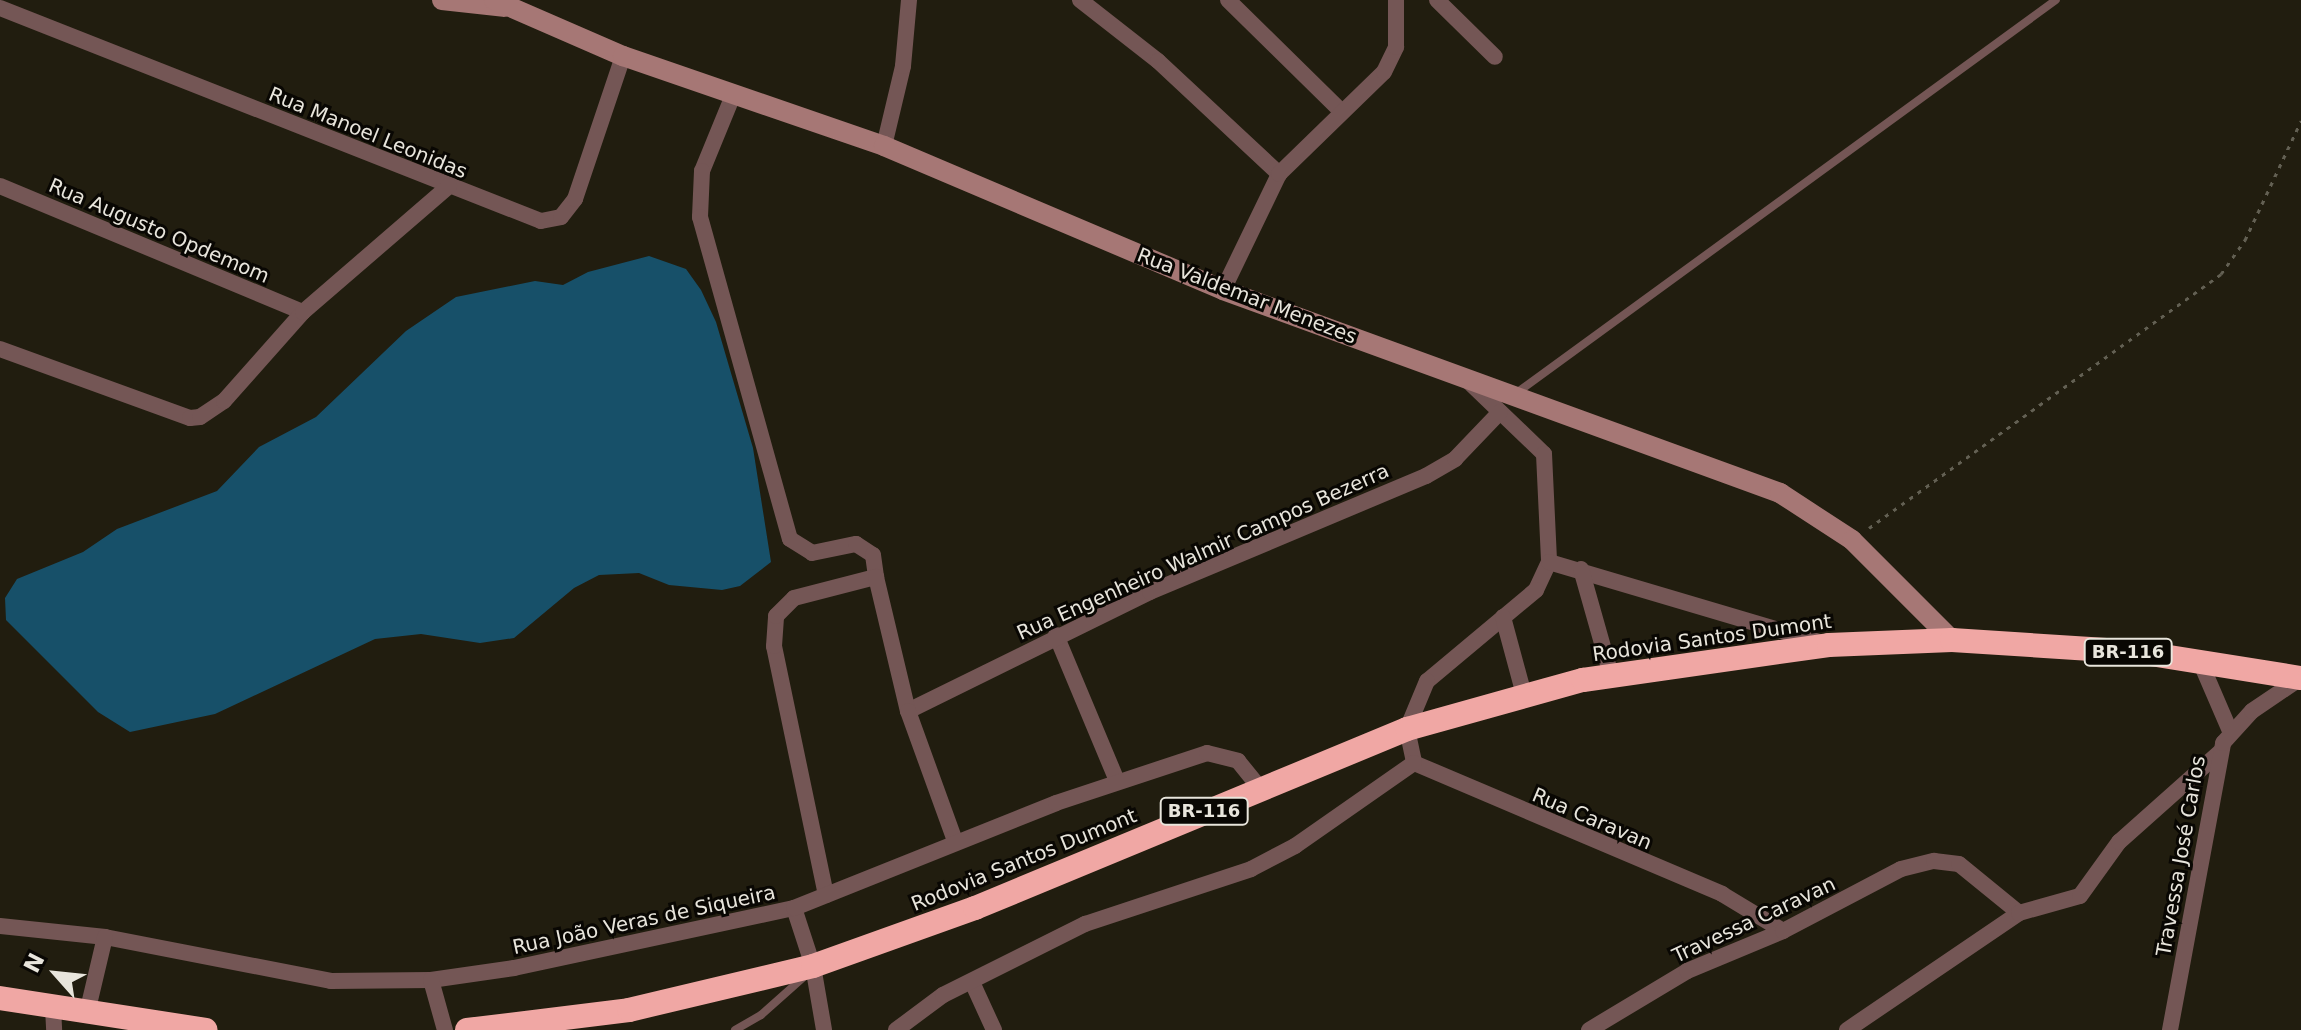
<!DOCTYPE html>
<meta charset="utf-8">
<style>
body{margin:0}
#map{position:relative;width:2301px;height:1030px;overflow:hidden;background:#211d0f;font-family:"DejaVu Sans",sans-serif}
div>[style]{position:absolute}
.water>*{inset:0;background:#175069}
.path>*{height:3px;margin-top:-1.5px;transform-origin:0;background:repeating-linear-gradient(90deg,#636053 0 4px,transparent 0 10px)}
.lane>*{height:8px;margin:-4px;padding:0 4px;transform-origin:4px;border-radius:4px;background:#745655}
.street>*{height:16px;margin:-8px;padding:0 8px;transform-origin:8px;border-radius:8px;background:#745655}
.secondary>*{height:20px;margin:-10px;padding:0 10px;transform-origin:10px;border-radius:10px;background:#a67775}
.highway>*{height:24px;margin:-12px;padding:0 12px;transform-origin:12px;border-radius:12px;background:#f0a7a4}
span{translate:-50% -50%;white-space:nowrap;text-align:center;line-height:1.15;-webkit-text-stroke:6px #090703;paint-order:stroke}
.shield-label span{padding:2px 6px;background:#090703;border:2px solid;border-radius:6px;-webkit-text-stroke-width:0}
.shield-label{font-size:18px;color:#e8e5dc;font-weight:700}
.street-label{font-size:20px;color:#e8e5dc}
.north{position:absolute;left:16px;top:934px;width:80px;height:80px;-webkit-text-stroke:6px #090703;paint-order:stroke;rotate:297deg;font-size:22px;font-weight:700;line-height:32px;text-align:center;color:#e8e5dc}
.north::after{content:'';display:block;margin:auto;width:28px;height:36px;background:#e8e5dc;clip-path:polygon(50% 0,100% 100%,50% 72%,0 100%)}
</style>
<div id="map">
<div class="water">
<i style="clip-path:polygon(649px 256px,686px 269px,701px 290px,716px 322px,753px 448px,771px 562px,740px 586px,722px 590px,669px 585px,639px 573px,599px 575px,574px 588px,514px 638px,480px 643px,421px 634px,375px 639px,215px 714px,130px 732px,98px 712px,6px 620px,5px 598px,17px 579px,83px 552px,117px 529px,217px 491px,259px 447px,316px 417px,406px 331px,456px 297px,535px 281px,563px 285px,588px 272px)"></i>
</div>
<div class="path">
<i style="left:1869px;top:528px;width:434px;rotate:-35.8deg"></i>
<i style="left:2221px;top:274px;width:42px;rotate:-54.8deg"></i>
<i style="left:2245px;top:240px;width:132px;rotate:-64.8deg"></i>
</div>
<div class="lane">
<i style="left:1515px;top:394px;width:669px;rotate:-36.07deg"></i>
<i style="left:735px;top:1030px;width:30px;rotate:-30deg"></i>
<i style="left:761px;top:1015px;width:59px;rotate:-41.6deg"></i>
</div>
<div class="street">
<i style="left:1080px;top:0;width:99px;rotate:38deg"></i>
<i style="left:1158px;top:61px;width:166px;rotate:43deg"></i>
<i style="left:1228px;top:0;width:158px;rotate:44.5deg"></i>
<i style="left:1437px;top:0;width:81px;rotate:44.5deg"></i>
<i style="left:0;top:8px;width:581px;rotate:21.49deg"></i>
<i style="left:541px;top:221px;width:20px;rotate:-11deg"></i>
<i style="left:561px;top:217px;width:23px;rotate:-52deg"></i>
<i style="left:575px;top:199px;width:151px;rotate:-71.4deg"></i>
<i style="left:734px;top:93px;width:84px;rotate:112.3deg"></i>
<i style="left:702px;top:171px;width:46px;rotate:92.5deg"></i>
<i style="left:700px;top:217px;width:334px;rotate:74.4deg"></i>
<i style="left:790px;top:539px;width:26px;rotate:32deg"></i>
<i style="left:812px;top:553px;width:45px;rotate:-11.6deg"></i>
<i style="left:856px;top:544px;width:20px;rotate:33deg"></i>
<i style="left:873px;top:555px;width:22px;rotate:82deg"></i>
<i style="left:884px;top:146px;width:82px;rotate:-76.6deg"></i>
<i style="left:903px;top:66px;width:66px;rotate:-84.8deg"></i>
<i style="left:0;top:186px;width:328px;rotate:22.6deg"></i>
<i style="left:1223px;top:290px;width:129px;rotate:-64.2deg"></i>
<i style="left:1279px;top:174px;width:146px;rotate:-44.2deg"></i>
<i style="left:1384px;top:72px;width:28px;rotate:-64deg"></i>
<i style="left:1396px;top:47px;width:47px;rotate:-90deg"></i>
<i style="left:0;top:349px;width:202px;rotate:20deg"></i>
<i style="left:190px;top:418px;width:10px;rotate:-6deg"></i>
<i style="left:200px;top:417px;width:29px;rotate:-34deg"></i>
<i style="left:224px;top:401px;width:119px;rotate:-48.4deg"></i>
<i style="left:303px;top:312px;width:193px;rotate:-40.8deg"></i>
<i style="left:1468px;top:381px;width:105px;rotate:43.8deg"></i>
<i style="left:1544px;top:454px;width:108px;rotate:87.3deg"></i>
<i style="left:1549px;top:562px;width:31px;rotate:115deg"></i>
<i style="left:1536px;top:590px;width:142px;rotate:140.1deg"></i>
<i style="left:1427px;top:681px;width:52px;rotate:112.6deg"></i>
<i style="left:1407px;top:729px;width:35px;rotate:78deg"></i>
<i style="left:1414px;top:763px;width:335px;rotate:23deg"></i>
<i style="left:1722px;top:894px;width:71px;rotate:31.2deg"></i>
<i style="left:1549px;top:562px;width:286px;rotate:16.5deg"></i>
<i style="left:1581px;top:569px;width:110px;rotate:74.2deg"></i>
<i style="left:1503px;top:617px;width:81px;rotate:74.9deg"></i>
<i style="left:1056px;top:635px;width:158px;rotate:67.3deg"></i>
<i style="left:2199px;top:659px;width:78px;rotate:66.7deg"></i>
<i style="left:908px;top:711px;width:270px;rotate:-26.2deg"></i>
<i style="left:1150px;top:592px;width:299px;rotate:-22.8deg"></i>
<i style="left:1426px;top:476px;width:34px;rotate:-30deg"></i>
<i style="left:1455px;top:459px;width:65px;rotate:-46.2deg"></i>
<i style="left:826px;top:895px;width:254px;rotate:-101.8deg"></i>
<i style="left:774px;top:646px;width:30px;rotate:-86deg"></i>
<i style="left:776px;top:616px;width:25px;rotate:-45deg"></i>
<i style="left:794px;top:598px;width:85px;rotate:-14.4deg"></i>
<i style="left:876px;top:577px;width:138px;rotate:76.6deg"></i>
<i style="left:908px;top:711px;width:138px;rotate:70.1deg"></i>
<i style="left:794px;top:908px;width:61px;rotate:71.9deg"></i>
<i style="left:813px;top:966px;width:65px;rotate:80.2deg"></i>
<i style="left:0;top:926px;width:106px;rotate:6deg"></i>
<i style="left:105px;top:937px;width:230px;rotate:11deg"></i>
<i style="left:331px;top:981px;width:100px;rotate:-0.6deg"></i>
<i style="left:431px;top:980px;width:84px;rotate:-8.2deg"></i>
<i style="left:514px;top:968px;width:286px;rotate:-12.1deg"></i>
<i style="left:794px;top:908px;width:282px;rotate:-21.8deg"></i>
<i style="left:1056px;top:803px;width:159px;rotate:-18.3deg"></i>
<i style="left:1207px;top:753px;width:32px;rotate:14deg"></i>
<i style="left:1238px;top:761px;width:33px;rotate:51deg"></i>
<i style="left:431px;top:980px;width:52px;rotate:74.4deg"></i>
<i style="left:972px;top:982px;width:53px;rotate:65.4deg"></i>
<i style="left:53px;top:1008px;width:22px;rotate:87deg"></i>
<i style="left:87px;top:1013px;width:78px;rotate:-76.7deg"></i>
<i style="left:896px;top:1030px;width:59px;rotate:-36.7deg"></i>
<i style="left:943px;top:995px;width:159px;rotate:-26.6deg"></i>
<i style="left:1085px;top:924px;width:175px;rotate:-18.3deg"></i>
<i style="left:1251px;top:869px;width:50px;rotate:-27.6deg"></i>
<i style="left:1295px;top:846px;width:145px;rotate:-34.9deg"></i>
<i style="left:1589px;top:1030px;width:114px;rotate:-31deg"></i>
<i style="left:1687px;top:971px;width:104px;rotate:-22.6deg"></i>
<i style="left:1783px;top:931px;width:133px;rotate:-27.7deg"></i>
<i style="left:1901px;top:869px;width:34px;rotate:-14deg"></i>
<i style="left:1934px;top:861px;width:25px;rotate:7deg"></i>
<i style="left:1959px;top:864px;width:77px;rotate:39.2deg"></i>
<i style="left:1847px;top:1030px;width:208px;rotate:-34.2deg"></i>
<i style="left:2019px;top:913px;width:63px;rotate:-15.6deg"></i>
<i style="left:2080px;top:896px;width:67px;rotate:-54.2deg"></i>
<i style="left:2119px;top:842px;width:135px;rotate:-41.7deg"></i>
<i style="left:2170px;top:1030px;width:292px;rotate:-79.5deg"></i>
<i style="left:2223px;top:743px;width:43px;rotate:-47.8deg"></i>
<i style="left:2252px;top:711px;width:59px;rotate:-34deg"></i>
</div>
<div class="secondary">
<i style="left:442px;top:0;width:62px;rotate:6.4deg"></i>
<i style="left:494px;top:0;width:141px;rotate:23.5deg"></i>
<i style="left:623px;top:56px;width:276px;rotate:19deg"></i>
<i style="left:884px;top:146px;width:368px;rotate:23deg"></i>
<i style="left:1223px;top:290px;width:593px;rotate:20.02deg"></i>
<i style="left:1780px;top:493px;width:86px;rotate:33.1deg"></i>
<i style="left:1852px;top:540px;width:141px;rotate:45deg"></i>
</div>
<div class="highway">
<i style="left:0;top:998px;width:208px;rotate:8.8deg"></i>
<i style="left:467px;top:1030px;width:163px;rotate:-7deg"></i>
<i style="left:629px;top:1010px;width:189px;rotate:-13.4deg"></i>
<i style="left:813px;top:966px;width:172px;rotate:-19.7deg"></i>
<i style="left:975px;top:908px;width:468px;rotate:-22.5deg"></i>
<i style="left:1407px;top:729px;width:183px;rotate:-15.6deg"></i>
<i style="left:1583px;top:680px;width:248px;rotate:-8.1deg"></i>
<i style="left:1829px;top:645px;width:123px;rotate:-2.3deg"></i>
<i style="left:1952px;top:640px;width:186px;rotate:3.7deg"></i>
<i style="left:2138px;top:652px;width:165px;rotate:9.1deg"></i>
</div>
<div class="shield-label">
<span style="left:2128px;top:652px">BR-116</span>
<span style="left:1204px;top:811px">BR-116</span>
</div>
<div class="street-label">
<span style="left:368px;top:133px;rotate:22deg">Rua Manoel Leonidas</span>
<span style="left:159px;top:231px;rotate:23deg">Rua Augusto Opdemom</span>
<span style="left:1247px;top:296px;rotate:21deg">Rua Valdemar Menezes</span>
<span style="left:1203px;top:552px;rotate:-24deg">Rua Engenheiro Walmir Campos Bezerra</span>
<span style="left:1712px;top:638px;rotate:-8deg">Rodovia Santos Dumont</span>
<span style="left:1592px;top:819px;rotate:23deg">Rua Caravan</span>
<span style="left:2181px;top:856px;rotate:-80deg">Travessa José Carlos</span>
<span style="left:1024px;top:860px;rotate:-22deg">Rodovia Santos Dumont</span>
<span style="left:644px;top:920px;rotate:-12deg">Rua João Veras de Siqueira</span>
<span style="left:1754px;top:920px;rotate:-25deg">Travessa Caravan</span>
</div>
<div class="north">N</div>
</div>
